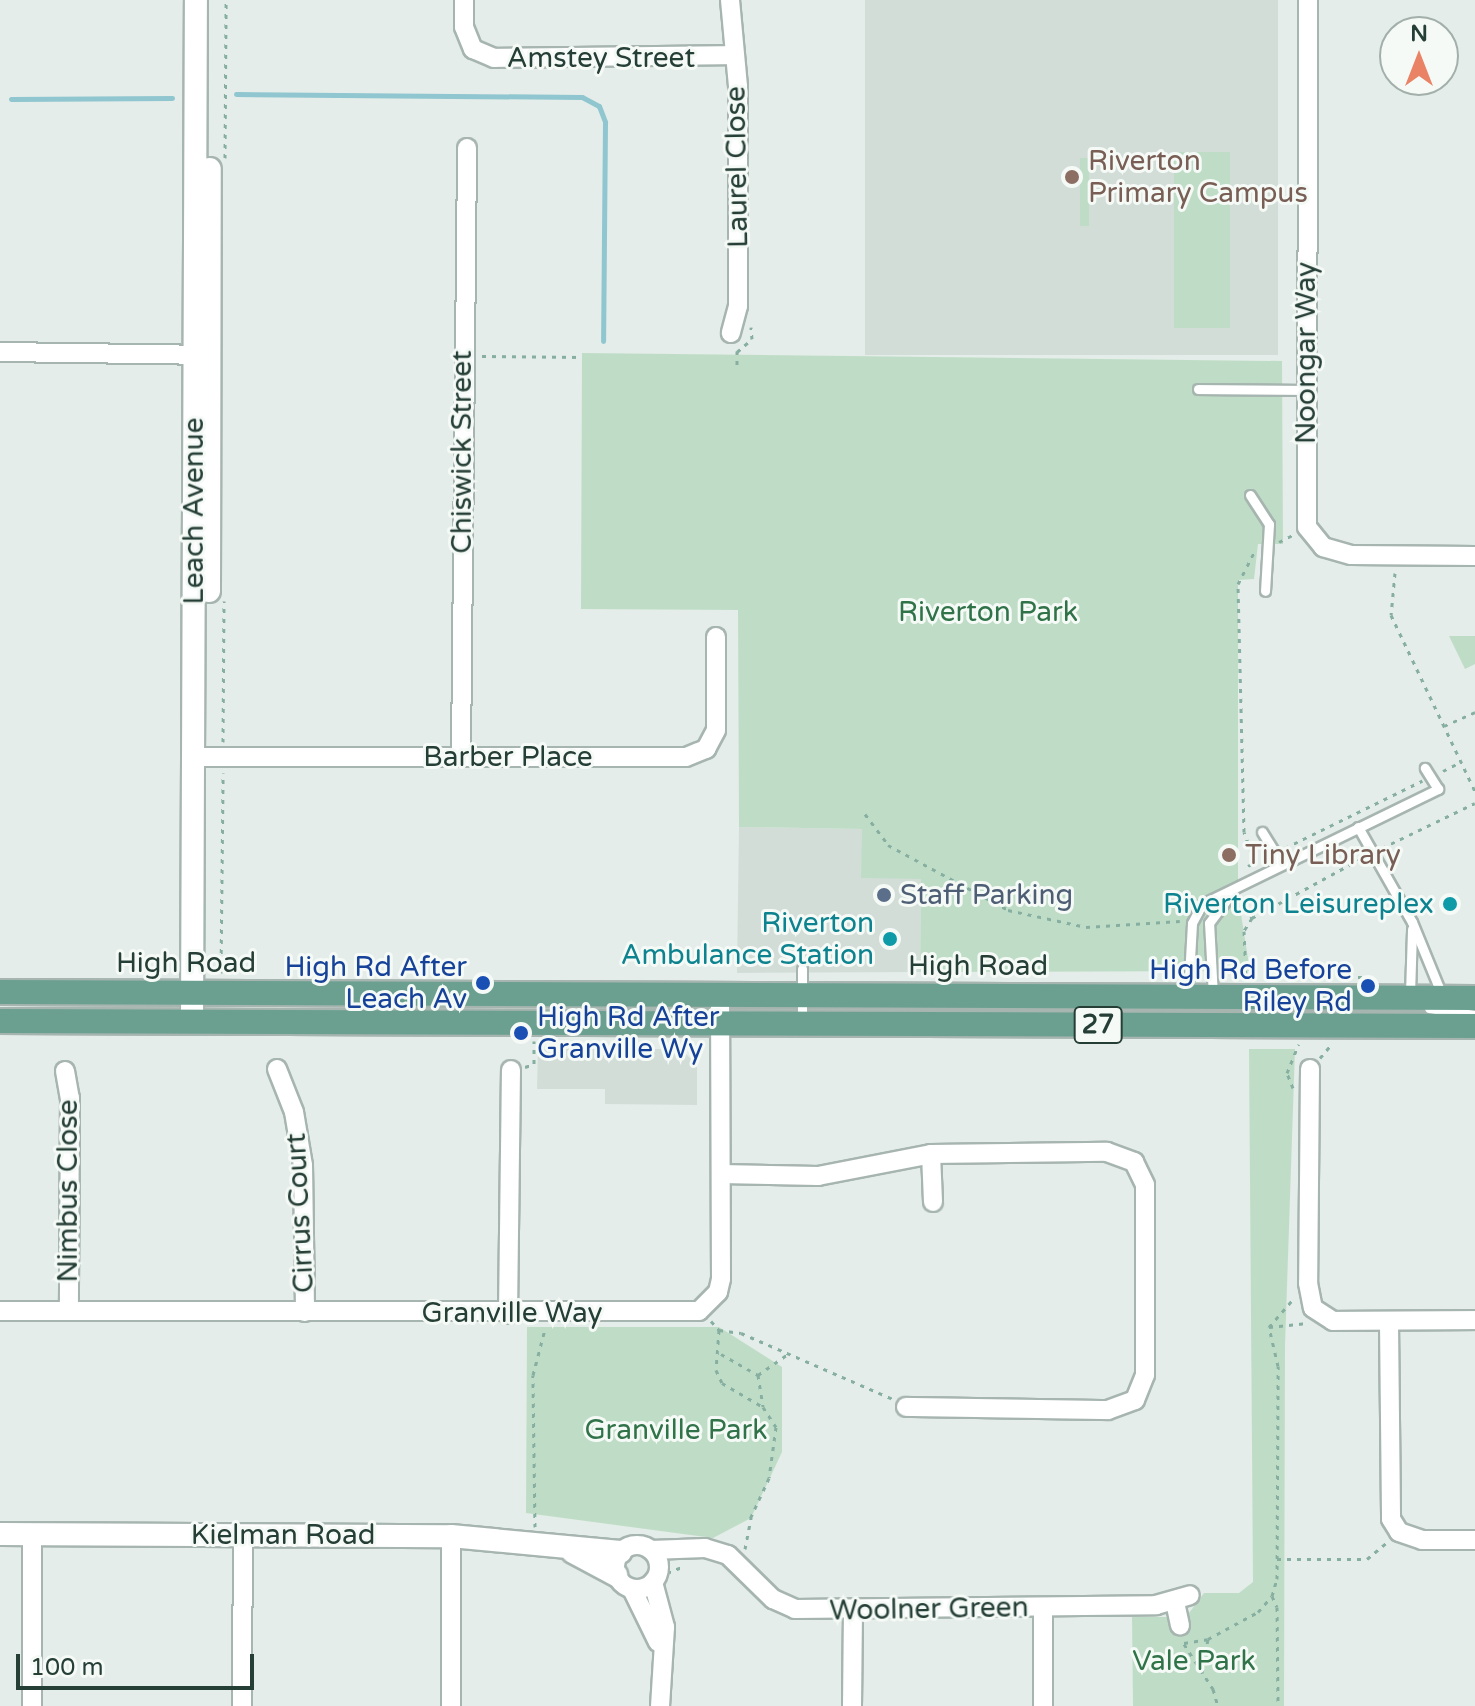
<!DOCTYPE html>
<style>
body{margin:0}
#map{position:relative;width:1475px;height:1706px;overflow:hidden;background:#e4ede9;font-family:"Varela Round",sans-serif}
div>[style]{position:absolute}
.built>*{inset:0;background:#d3ddd8;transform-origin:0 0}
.green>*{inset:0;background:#bfddc6;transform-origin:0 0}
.stream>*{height:5px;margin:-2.5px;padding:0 2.5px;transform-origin:2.5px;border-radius:2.5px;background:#90c6cf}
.path>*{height:3px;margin-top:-1.5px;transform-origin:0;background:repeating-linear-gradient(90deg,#87afa1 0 4px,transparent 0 10px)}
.roads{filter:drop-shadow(2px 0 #a7b5b0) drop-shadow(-2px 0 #a7b5b0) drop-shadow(0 2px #a7b5b0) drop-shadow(0 -2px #a7b5b0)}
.service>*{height:9px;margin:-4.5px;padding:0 4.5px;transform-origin:4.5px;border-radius:4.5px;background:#fff}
.minor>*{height:18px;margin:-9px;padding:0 9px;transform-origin:9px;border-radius:9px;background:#fff}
.minor>.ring{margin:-9px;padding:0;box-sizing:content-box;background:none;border:18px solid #fff;border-radius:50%}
.tertiary>*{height:22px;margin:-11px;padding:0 11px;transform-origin:11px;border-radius:11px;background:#fff}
.primary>*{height:24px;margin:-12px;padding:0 12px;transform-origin:12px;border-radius:12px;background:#6ba091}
.dots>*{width:22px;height:22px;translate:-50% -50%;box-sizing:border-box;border:4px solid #f5faf7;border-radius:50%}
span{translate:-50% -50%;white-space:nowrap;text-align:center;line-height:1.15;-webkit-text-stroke:6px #f5faf7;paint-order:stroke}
.shield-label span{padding:2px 6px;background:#f5faf7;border:2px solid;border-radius:6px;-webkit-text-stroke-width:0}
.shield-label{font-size:26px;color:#253e36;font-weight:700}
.street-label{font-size:28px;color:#253e36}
.education-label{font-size:28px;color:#785e54}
.left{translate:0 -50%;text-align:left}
.park-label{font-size:28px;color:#317349}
.service-label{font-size:28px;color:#4e5e75}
.culture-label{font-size:28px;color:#0d838f}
.right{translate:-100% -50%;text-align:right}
.transit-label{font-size:28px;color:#164399}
.north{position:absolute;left:1379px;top:16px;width:80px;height:80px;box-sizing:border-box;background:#f5faf7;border:2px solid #a2afaa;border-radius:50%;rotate:0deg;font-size:22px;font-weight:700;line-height:32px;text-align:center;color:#253e36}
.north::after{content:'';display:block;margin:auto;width:28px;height:36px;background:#ea8265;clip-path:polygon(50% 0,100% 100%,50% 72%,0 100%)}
.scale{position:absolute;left:16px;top:1654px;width:238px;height:36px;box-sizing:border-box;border:4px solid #253e36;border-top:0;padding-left:10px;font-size:24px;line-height:28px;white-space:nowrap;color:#253e36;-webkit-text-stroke:6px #f5faf7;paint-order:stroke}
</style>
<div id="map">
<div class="built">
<i style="left:865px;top:0;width:413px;height:355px"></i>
<i style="clip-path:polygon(739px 827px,862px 829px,921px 878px,920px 972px,737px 973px)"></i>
<i style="clip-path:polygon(538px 1049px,681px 1049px,697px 1065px,697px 1105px,605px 1104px,605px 1089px,537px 1089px)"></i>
</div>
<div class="green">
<i style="left:1174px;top:152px;width:56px;height:176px"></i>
<i style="left:1080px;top:158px;width:9px;height:68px"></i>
<i style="clip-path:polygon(582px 353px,1282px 361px,1283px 544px,1258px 544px,1254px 579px,1238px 580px,1238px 895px,1250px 971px,920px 972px,921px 879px,861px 878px,862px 829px,739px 827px,738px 610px,581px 609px)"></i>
<i style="clip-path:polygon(1449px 636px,1475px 636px,1475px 664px,1465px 669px)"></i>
<i style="clip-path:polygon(1249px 1049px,1295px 1049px,1285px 1346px,1284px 1706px,1133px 1706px,1132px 1617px,1186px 1617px,1204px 1593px,1239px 1593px,1253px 1582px)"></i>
<i style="clip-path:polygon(527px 1327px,719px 1327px,782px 1367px,782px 1452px,751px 1518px,713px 1538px,526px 1513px)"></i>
</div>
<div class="stream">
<i style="left:236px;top:94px;width:346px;rotate:0.5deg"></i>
<i style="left:582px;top:97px;width:19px;rotate:28deg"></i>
<i style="left:599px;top:106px;width:17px;rotate:69deg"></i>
<i style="left:605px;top:122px;width:219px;rotate:90.5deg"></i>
<i style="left:11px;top:99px;width:161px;rotate:-0.4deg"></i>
</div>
<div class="path">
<i style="left:225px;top:158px;width:158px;rotate:-89.6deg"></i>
<i style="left:737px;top:351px;width:16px;rotate:90deg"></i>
<i style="left:737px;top:352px;width:20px;rotate:-41deg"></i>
<i style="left:752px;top:339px;width:12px;rotate:-95deg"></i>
<i style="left:482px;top:356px;width:100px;rotate:0.6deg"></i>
<i style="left:1279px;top:542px;width:16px;rotate:-27deg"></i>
<i style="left:1395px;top:573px;width:42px;rotate:95.4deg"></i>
<i style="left:1391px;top:615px;width:195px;rotate:64.5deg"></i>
<i style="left:1444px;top:726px;width:34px;rotate:-24deg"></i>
<i style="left:223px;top:742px;width:141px;rotate:-89.6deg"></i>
<i style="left:1443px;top:771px;width:20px;rotate:-27deg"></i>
<i style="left:865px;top:814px;width:39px;rotate:53deg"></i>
<i style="left:888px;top:845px;width:136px;rotate:28.4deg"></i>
<i style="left:1008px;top:910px;width:80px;rotate:12.3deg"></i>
<i style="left:1086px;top:927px;width:94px;rotate:-3.7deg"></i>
<i style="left:1285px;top:848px;width:153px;rotate:-26.1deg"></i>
<i style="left:1382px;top:848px;width:103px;rotate:-25.8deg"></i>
<i style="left:1248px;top:866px;width:8px;rotate:-30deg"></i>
<i style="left:1255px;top:862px;width:32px;rotate:-110deg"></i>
<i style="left:1244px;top:832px;width:248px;rotate:-91.4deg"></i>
<i style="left:1238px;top:584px;width:36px;rotate:-63deg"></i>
<i style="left:1243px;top:898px;width:22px;rotate:66deg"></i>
<i style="left:1252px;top:918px;width:15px;rotate:122deg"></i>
<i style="left:1244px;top:931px;width:46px;rotate:87.5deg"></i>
<i style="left:1252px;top:918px;width:123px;rotate:-28.6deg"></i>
<i style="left:221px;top:973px;width:200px;rotate:-89.4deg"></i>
<i style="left:1348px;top:977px;width:23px"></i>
<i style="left:1320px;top:1058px;width:16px;rotate:-50deg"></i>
<i style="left:525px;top:1067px;width:9px;rotate:-18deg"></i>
<i style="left:534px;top:1064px;width:23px;rotate:-90deg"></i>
<i style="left:1293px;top:1088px;width:16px;rotate:-112deg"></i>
<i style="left:1287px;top:1073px;width:31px;rotate:-68deg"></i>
<i style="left:711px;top:1321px;width:12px;rotate:48deg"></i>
<i style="left:719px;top:1330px;width:22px;rotate:8deg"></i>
<i style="left:741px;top:1333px;width:166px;rotate:23.5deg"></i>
<i style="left:1269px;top:1327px;width:36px;rotate:-6deg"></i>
<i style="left:719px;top:1330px;width:40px;rotate:94.3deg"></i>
<i style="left:716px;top:1370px;width:14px;rotate:65deg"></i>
<i style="left:722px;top:1383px;width:48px;rotate:30.3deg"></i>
<i style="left:721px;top:1354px;width:43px;rotate:29.6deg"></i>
<i style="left:758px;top:1375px;width:32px;rotate:81deg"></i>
<i style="left:763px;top:1407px;width:24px;rotate:57deg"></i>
<i style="left:776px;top:1427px;width:51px;rotate:97.8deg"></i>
<i style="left:769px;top:1478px;width:45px;rotate:114.9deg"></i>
<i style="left:758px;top:1375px;width:37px;rotate:-35deg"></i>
<i style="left:535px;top:1527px;width:152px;rotate:-90.8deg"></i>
<i style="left:533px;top:1375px;width:48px;rotate:-75.4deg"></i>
<i style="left:745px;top:1549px;width:32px;rotate:-79deg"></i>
<i style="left:1277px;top:1559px;width:90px"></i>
<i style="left:1367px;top:1559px;width:26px;rotate:-40deg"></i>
<i style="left:667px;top:1573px;width:16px;rotate:-22deg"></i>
<i style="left:1272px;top:1596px;width:12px;rotate:66deg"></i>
<i style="left:1277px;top:1607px;width:99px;rotate:89.4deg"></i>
<i style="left:1184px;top:1643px;width:24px;rotate:-9deg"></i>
<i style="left:1208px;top:1639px;width:57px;rotate:-28.4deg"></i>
<i style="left:1258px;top:1612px;width:21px;rotate:-49deg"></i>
<i style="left:1272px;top:1596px;width:18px;rotate:-74deg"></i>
<i style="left:1277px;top:1579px;width:213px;rotate:-89.7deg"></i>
<i style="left:1278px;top:1366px;width:40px;rotate:-103deg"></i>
<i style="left:1269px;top:1327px;width:38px;rotate:-49deg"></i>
<i style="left:1184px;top:1644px;width:54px;rotate:57.2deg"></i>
<i style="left:1213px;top:1689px;width:18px;rotate:74deg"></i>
<i style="left:1202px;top:1673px;width:35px;rotate:-80deg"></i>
</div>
<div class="roads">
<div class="service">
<i style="left:1198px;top:389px;width:107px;rotate:0.5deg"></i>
<i style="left:1250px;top:495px;width:35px;rotate:57deg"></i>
<i style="left:1269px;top:524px;width:67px;rotate:93.4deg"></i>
<i style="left:1358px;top:827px;width:109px;rotate:60.4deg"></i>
<i style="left:1412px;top:922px;width:79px;rotate:67.7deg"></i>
<i style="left:1262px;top:832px;width:36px;rotate:58deg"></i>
<i style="left:1177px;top:993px;width:20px;rotate:-53deg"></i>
<i style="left:1189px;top:977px;width:54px;rotate:-86.8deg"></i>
<i style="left:1192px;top:923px;width:21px;rotate:-62deg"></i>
<i style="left:1202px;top:904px;width:263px;rotate:-26deg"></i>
<i style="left:1438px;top:789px;width:25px;rotate:-122deg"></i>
<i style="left:1410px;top:994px;width:65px;rotate:-88.2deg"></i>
<i style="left:1213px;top:996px;width:73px;rotate:-93.1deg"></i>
<i style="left:1209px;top:923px;width:39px;rotate:-53deg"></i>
<i style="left:1429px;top:1008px;width:47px;rotate:8.7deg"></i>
<i style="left:802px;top:1020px;width:51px;rotate:-90deg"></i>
</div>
<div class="minor">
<i style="left:464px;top:0;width:27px;rotate:90deg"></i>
<i style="left:464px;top:27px;width:24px;rotate:68deg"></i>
<i style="left:473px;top:49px;width:23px;rotate:23deg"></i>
<i style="left:494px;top:58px;width:239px;rotate:-0.7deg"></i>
<i style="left:730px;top:0;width:87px;rotate:84.7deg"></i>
<i style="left:738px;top:87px;width:219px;rotate:90deg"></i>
<i style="left:738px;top:306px;width:28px;rotate:105deg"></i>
<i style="left:1308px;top:0;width:527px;rotate:90.11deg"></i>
<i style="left:1307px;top:527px;width:26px;rotate:51deg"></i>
<i style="left:1323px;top:547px;width:29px;rotate:16deg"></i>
<i style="left:1351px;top:555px;width:124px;rotate:0.5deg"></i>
<i style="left:0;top:352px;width:206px;rotate:0.8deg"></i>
<i style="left:461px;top:756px;width:608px;rotate:-89.43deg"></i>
<i style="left:194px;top:757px;width:492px"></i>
<i style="left:686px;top:757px;width:22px;rotate:-22deg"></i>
<i style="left:706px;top:749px;width:21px;rotate:-62deg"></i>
<i style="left:716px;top:730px;width:93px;rotate:-90deg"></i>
<i style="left:277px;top:1069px;width:46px;rotate:68.4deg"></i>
<i style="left:294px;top:1112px;width:54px;rotate:80.4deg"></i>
<i style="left:303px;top:1165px;width:147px;rotate:89.2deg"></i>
<i style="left:1310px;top:1069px;width:214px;rotate:90.5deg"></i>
<i style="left:1308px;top:1283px;width:25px;rotate:79deg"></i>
<i style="left:1313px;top:1308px;width:24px;rotate:33deg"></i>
<i style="left:1333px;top:1321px;width:142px;rotate:-0.4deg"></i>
<i style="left:65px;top:1071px;width:27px;rotate:80deg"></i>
<i style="left:70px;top:1098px;width:213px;rotate:90.3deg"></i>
<i style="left:931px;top:1154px;width:48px;rotate:87.6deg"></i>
<i style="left:721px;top:1174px;width:97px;rotate:1.2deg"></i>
<i style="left:818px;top:1176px;width:115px;rotate:-11deg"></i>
<i style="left:931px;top:1154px;width:176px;rotate:-0.7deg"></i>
<i style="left:1107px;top:1152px;width:29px;rotate:20deg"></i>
<i style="left:1134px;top:1162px;width:25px;rotate:64deg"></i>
<i style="left:1145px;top:1185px;width:190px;rotate:90deg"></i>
<i style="left:1145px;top:1375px;width:27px;rotate:112deg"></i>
<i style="left:1135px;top:1400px;width:29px;rotate:160deg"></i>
<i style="left:1108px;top:1410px;width:202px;rotate:-179.1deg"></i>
<i style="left:0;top:1311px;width:699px"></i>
<i style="left:699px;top:1311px;width:27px;rotate:-45deg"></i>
<i style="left:718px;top:1292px;width:13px;rotate:-77deg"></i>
<i style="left:721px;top:1279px;width:284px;rotate:-90.2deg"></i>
<i style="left:508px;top:1314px;width:244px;rotate:-89.3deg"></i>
<i style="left:1389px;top:1323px;width:196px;rotate:89.4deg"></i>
<i style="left:1391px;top:1519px;width:15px;rotate:58deg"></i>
<i style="left:1399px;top:1532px;width:24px;rotate:19deg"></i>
<i style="left:1422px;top:1540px;width:53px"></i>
<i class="ring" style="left:615px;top:1545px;width:26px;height:26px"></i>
<i style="left:651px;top:1550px;width:54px;rotate:-2.1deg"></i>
<i style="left:705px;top:1548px;width:24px;rotate:17deg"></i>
<i style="left:728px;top:1555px;width:63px;rotate:44.4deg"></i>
<i style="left:773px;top:1599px;width:24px;rotate:24deg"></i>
<i style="left:795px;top:1609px;width:361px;rotate:-0.6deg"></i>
<i style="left:1156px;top:1605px;width:35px;rotate:-16deg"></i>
<i style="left:653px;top:1582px;width:47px;rotate:75.1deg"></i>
<i style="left:665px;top:1627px;width:79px;rotate:93.6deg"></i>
<i style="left:632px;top:1589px;width:59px;rotate:63.9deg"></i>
<i style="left:1175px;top:1602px;width:24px;rotate:78deg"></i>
<i style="left:32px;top:1706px;width:172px;rotate:-90deg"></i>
<i style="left:242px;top:1706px;width:172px;rotate:-89.7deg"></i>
<i style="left:451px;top:1706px;width:170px;rotate:-90deg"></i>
<i style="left:852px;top:1706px;width:95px;rotate:-89.4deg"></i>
<i style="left:1043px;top:1706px;width:98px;rotate:-90deg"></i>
</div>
<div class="tertiary">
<i style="left:209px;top:591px;width:422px;rotate:-89.9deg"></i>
<i style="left:192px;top:1022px;width:1022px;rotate:-89.78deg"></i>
<i style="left:0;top:1534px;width:451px;rotate:0.3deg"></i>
<i style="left:451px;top:1536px;width:170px;rotate:5.4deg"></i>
<i style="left:573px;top:1552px;width:49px;rotate:28.1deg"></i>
</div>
<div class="primary">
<i style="left:0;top:992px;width:1475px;rotate:0.23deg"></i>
<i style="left:0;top:1021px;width:1475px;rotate:0.19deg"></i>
</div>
</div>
<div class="dots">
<i style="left:1072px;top:177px;background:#8d6e63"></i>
<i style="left:1229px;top:855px;background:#8d6e63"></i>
<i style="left:884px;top:895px;background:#5c6f8a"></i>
<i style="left:1450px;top:904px;background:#0f9aa8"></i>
<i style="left:890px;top:939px;background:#0f9aa8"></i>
<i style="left:483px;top:983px;background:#1a4fb4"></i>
<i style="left:1368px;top:986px;background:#1a4fb4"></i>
<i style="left:521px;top:1033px;background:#1a4fb4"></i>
</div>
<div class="shield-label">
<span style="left:1098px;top:1025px">27</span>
</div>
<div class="street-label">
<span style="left:601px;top:58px">Amstey Street</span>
<span style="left:737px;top:167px;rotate:-91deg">Laurel Close</span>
<span style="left:1306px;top:353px;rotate:-90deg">Noongar Way</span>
<span style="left:462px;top:452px;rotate:-90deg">Chiswick Street</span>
<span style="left:194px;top:511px;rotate:-90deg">Leach Avenue</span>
<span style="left:508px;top:757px">Barber Place</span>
<span style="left:186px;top:963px">High Road</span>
<span style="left:978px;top:966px">High Road</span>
<span style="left:68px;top:1191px;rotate:-90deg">Nimbus Close</span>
<span style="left:300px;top:1213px;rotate:-93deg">Cirrus Court</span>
<span style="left:512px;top:1313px">Granville Way</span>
<span style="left:283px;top:1535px">Kielman Road</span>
<span style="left:929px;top:1609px;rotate:-1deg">Woolner Green</span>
</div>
<div class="education-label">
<span class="left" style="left:1088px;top:177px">Riverton<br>Primary Campus</span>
<span class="left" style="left:1245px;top:855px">Tiny Library</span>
</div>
<div class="park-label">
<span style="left:988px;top:612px">Riverton Park</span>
<span style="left:676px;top:1430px">Granville Park</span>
<span style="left:1194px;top:1661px">Vale Park</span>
</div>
<div class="service-label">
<span class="left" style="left:900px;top:895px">Staff Parking</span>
</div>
<div class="culture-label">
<span class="right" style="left:1434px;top:904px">Riverton Leisureplex</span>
<span class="right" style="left:874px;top:939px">Riverton<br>Ambulance Station</span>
</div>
<div class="transit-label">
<span class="right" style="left:467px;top:983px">High Rd After<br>Leach Av</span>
<span class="right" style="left:1352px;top:986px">High Rd Before<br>Riley Rd</span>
<span class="left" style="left:537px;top:1033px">High Rd After<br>Granville Wy</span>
</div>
<div class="north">N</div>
<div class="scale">100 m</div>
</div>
